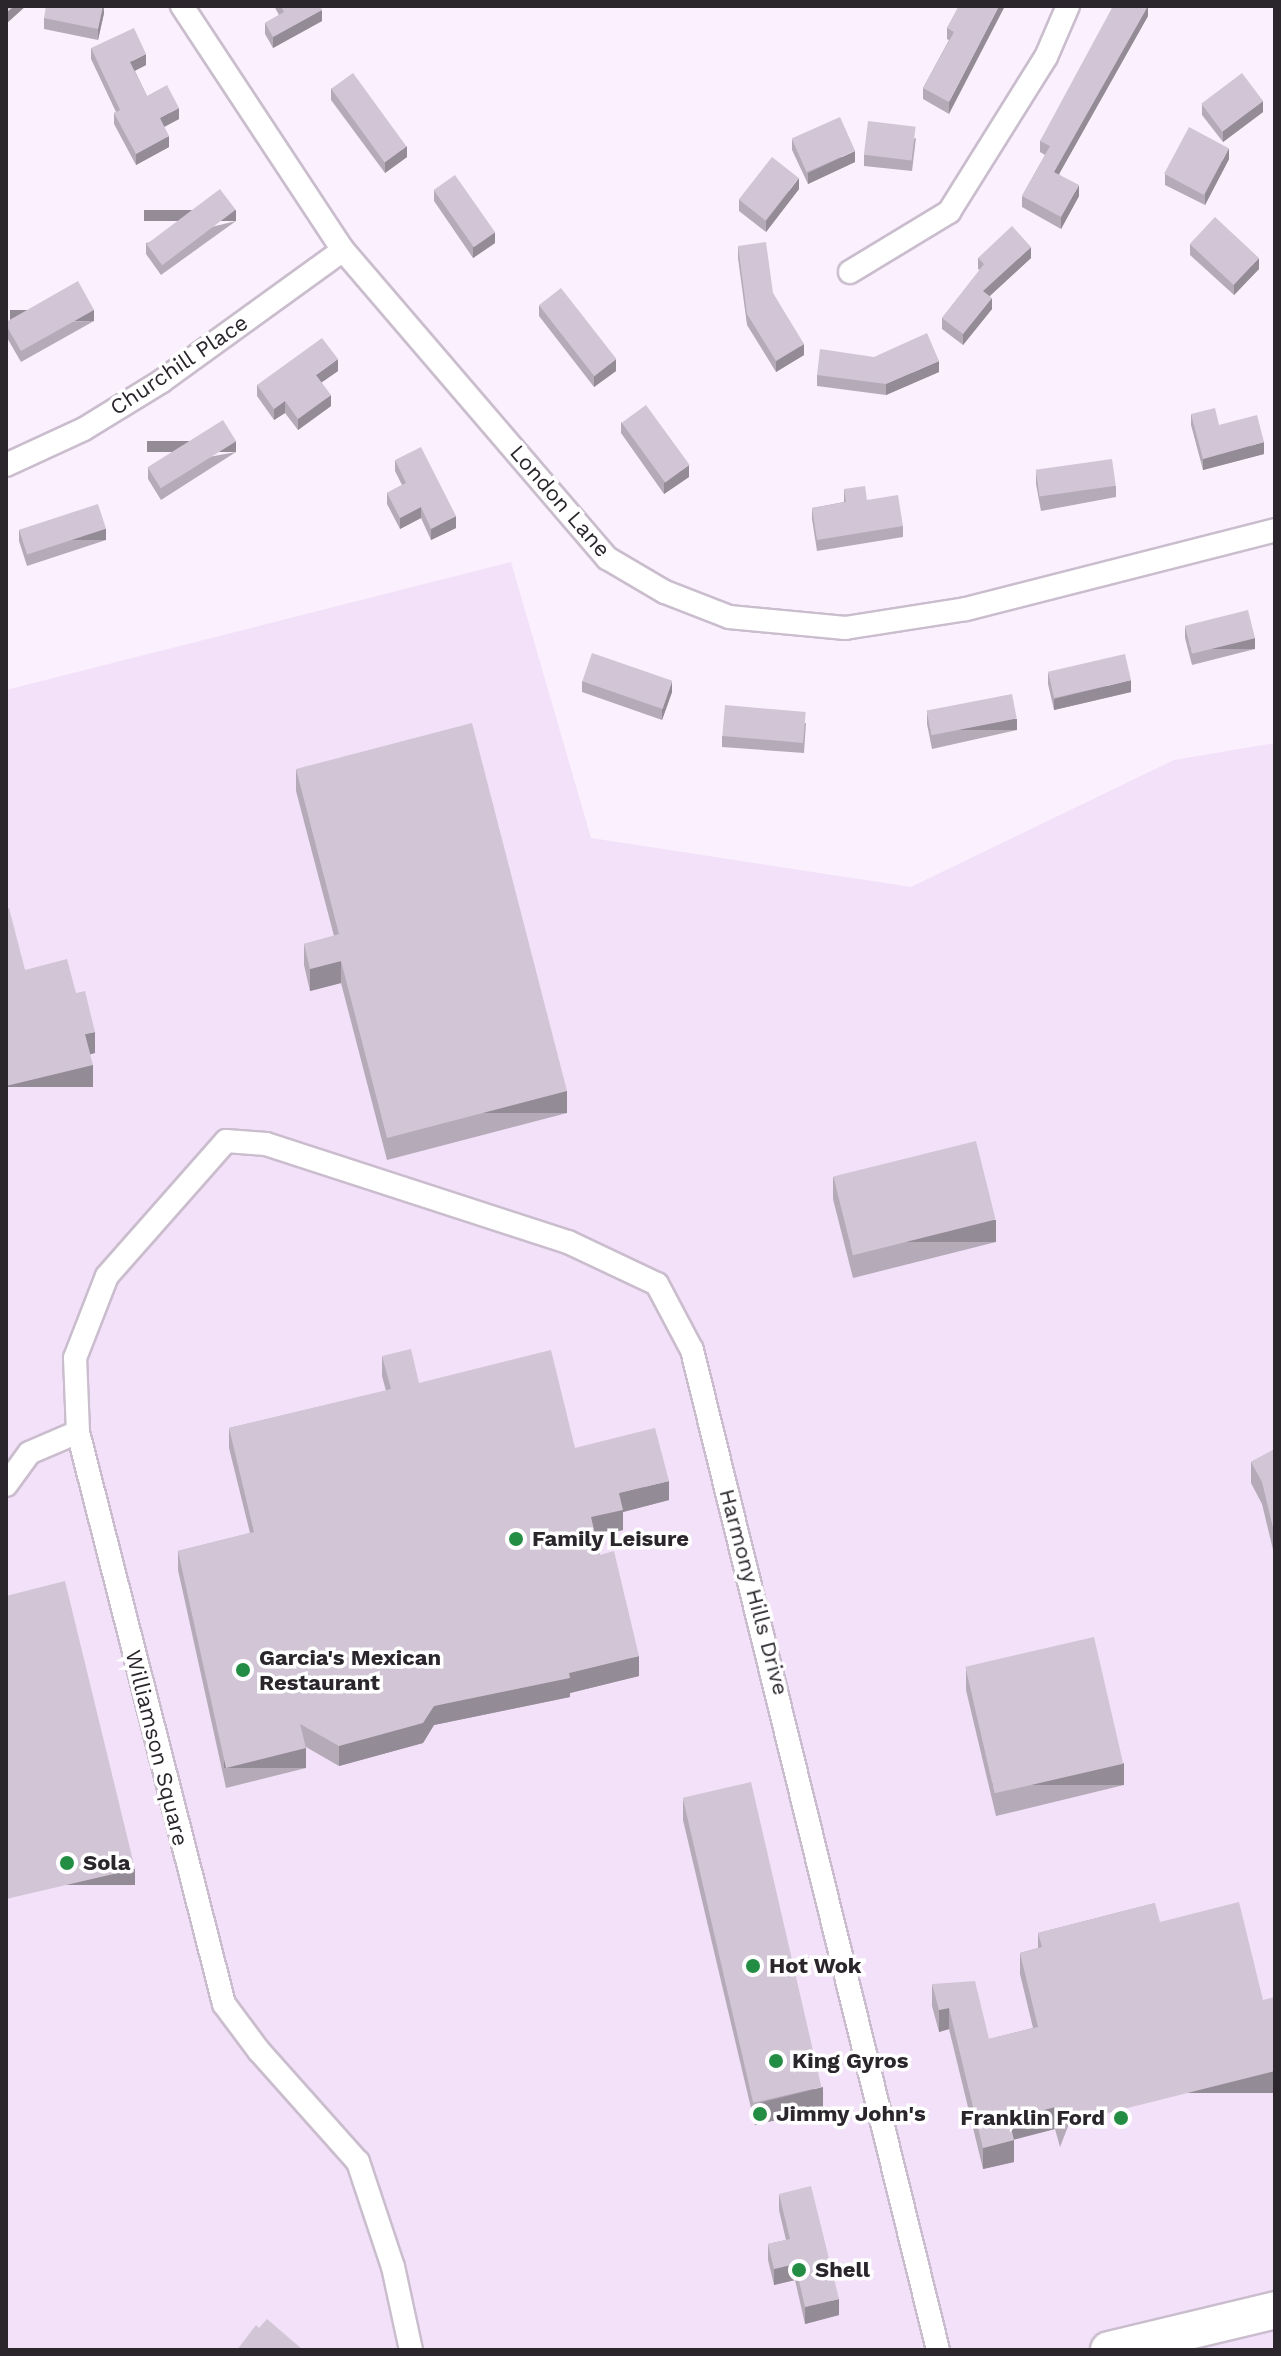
<!DOCTYPE html>
<style>
body{margin:0}
#map{position:relative;width:1281px;height:2356px;overflow:hidden;background:#fbf0fe;font-family:"Work Sans",sans-serif}
div>[style]{position:absolute}
.built>*{inset:0;background:#f2e1f8}
.roads{filter:drop-shadow(2px 0 #cabdcd) drop-shadow(-2px 0 #cabdcd) drop-shadow(0 2px #cabdcd) drop-shadow(0 -2px #cabdcd)}
.minor>*{height:22px;margin:-11px;padding:0 11px;transform-origin:11px;border-radius:11px;background:#fff}
.trunk>*{height:36px;margin:-18px;padding:0 18px;transform-origin:18px;border-radius:18px;background:#fff}
.wall>*{inset:0;background:#b5aab8}
.shaded-wall>*{inset:0;background:#938b96;transform-origin:0 0}
.building>*{inset:0;background:#d2c6d6;transform-origin:0 0}
.dots>*{width:22px;height:22px;translate:-50% -50%;box-sizing:border-box;border:4px solid #fff;border-radius:50%}
span{translate:-50% -50%;white-space:nowrap;text-align:center;line-height:1.15;-webkit-text-stroke:7px #fff;paint-order:stroke}
.street-label{font-size:22px;color:#2a262c}
.poi-label{font-size:22px;color:#2a262c;font-weight:700}
.left{translate:0 -50%;text-align:left}
.right{translate:-100% -50%;text-align:right}
.frame{position:absolute;inset:0;border:8px solid #2a262c;pointer-events:none}
</style>
<div id="map">
<div class="built">
<i style="clip-path:polygon(511px 562px,591px 838px,911px 887px,1174px 760px,1275px 743px,1275px 2350px,6px 2350px,6px 690px)"></i>
</div>
<div class="roads">
<div class="minor">
<i style="left:182px;top:6px;width:292px;rotate:56.6deg"></i>
<i style="left:343px;top:250px;width:406px;rotate:49.4deg"></i>
<i style="left:607px;top:558px;width:67px;rotate:30.4deg"></i>
<i style="left:665px;top:592px;width:69px;rotate:21.3deg"></i>
<i style="left:729px;top:617px;width:117px;rotate:5.4deg"></i>
<i style="left:845px;top:628px;width:122px;rotate:-8.9deg"></i>
<i style="left:966px;top:609px;width:319px;rotate:-14.3deg"></i>
<i style="left:850px;top:272px;width:116px;rotate:-31.2deg"></i>
<i style="left:949px;top:212px;width:183px;rotate:-58deg"></i>
<i style="left:1046px;top:57px;width:56px;rotate:-66.7deg"></i>
<i style="left:6px;top:465px;width:86px;rotate:-24.8deg"></i>
<i style="left:84px;top:429px;width:92px;rotate:-31.6deg"></i>
<i style="left:162px;top:381px;width:223px;rotate:-35.9deg"></i>
<i style="left:6px;top:1485px;width:39px;rotate:-54deg"></i>
<i style="left:29px;top:1453px;width:53px;rotate:-23.2deg"></i>
<i style="left:411px;top:2350px;width:85px;rotate:-102.2deg"></i>
<i style="left:393px;top:2267px;width:111px;rotate:-108.4deg"></i>
<i style="left:358px;top:2162px;width:149px;rotate:-131.7deg"></i>
<i style="left:259px;top:2051px;width:59px;rotate:-126.7deg"></i>
<i style="left:224px;top:2004px;width:590px;rotate:-104.32deg"></i>
<i style="left:78px;top:1432px;width:74px;rotate:-92.3deg"></i>
<i style="left:75px;top:1358px;width:88px;rotate:-68.7deg"></i>
<i style="left:107px;top:1276px;width:180px;rotate:-48.6deg"></i>
<i style="left:226px;top:1141px;width:40px;rotate:4.3deg"></i>
<i style="left:266px;top:1144px;width:318px;rotate:18deg"></i>
<i style="left:568px;top:1242px;width:98px;rotate:25.3deg"></i>
<i style="left:657px;top:1284px;width:75px;rotate:62.1deg"></i>
<i style="left:692px;top:1350px;width:1030px;rotate:76.18deg"></i>
</div>
<div class="trunk">
<i style="left:1109px;top:2350px;width:171px;rotate:-13.5deg"></i>
</div>
</div>
<div class="wall">
<i style="clip-path:polygon(104px 6px,104px 13px,98px 40px,44px 29px,44px 18px)"></i>
<i style="clip-path:polygon(274px 6px,320px 6px,322px 21px,273px 48px,265px 34px,265px 23px,279px 15px)"></i>
<i style="clip-path:polygon(959px 6px,949px 114px,923px 99px,923px 88px,949px 40px,947px 39px,947px 28px)"></i>
<i style="clip-path:polygon(1148px 6px,1148px 16px,1059px 174px,1079px 196px,1061px 229px,1022px 207px,1022px 196px,1045px 155px,1040px 152px,1040px 141px)"></i>
<i style="clip-path:polygon(91px 48px,146px 65px,135px 71px,147px 96px,179px 119px,164px 127px,169px 147px,136px 165px,114px 124px,114px 113px,116px 112px,91px 59px)"></i>
<i style="clip-path:polygon(331px 88px,407px 157px,385px 173px,331px 100px)"></i>
<i style="clip-path:polygon(1202px 104px,1263px 112px,1223px 142px,1202px 115px)"></i>
<i style="clip-path:polygon(916px 138px,912px 171px,864px 166px,864px 155px)"></i>
<i style="clip-path:polygon(792px 139px,855px 162px,808px 184px,792px 150px)"></i>
<i style="clip-path:polygon(1229px 159px,1205px 205px,1165px 185px,1165px 174px)"></i>
<i style="clip-path:polygon(799px 189px,766px 232px,739px 211px,739px 200px)"></i>
<i style="clip-path:polygon(434px 190px,495px 243px,473px 258px,434px 201px)"></i>
<i style="clip-path:polygon(236px 221px,161px 275px,146px 254px,146px 243px)"></i>
<i style="clip-path:polygon(1190px 244px,1259px 269px,1234px 295px,1190px 255px)"></i>
<i style="clip-path:polygon(738px 246px,773px 293px,804px 355px,776px 372px,747px 325px,738px 258px)"></i>
<i style="clip-path:polygon(978px 258px,1031px 258px,990px 296px,992px 309px,963px 345px,942px 329px,942px 318px,980px 270px,978px 269px)"></i>
<i style="clip-path:polygon(539px 305px,616px 371px,594px 387px,539px 316px)"></i>
<i style="clip-path:polygon(94px 321px,21px 362px,6px 336px,6px 322px)"></i>
<i style="clip-path:polygon(338px 371px,321px 383px,331px 406px,298px 430px,285px 413px,274px 420px,257px 396px,257px 385px)"></i>
<i style="clip-path:polygon(939px 372px,886px 395px,817px 386px,817px 375px)"></i>
<i style="clip-path:polygon(1191px 414px,1219px 425px,1264px 454px,1203px 470px,1191px 425px)"></i>
<i style="clip-path:polygon(621px 422px,689px 477px,664px 494px,621px 433px)"></i>
<i style="clip-path:polygon(236px 452px,161px 500px,148px 479px,148px 468px)"></i>
<i style="clip-path:polygon(395px 460px,456px 528px,431px 540px,421px 518px,400px 529px,387px 504px,387px 493px,402px 485px,395px 471px)"></i>
<i style="clip-path:polygon(1036px 473px,1116px 486px,1116px 497px,1041px 511px,1036px 484px)"></i>
<i style="clip-path:polygon(844px 489px,903px 526px,903px 537px,817px 551px,812px 519px,812px 508px,844px 502px)"></i>
<i style="clip-path:polygon(19px 530px,106px 540px,27px 566px,19px 541px)"></i>
<i style="clip-path:polygon(1185px 627px,1255px 649px,1192px 665px,1185px 638px)"></i>
<i style="clip-path:polygon(1048px 673px,1131px 692px,1054px 710px,1048px 684px)"></i>
<i style="clip-path:polygon(582px 681px,672px 692px,662px 720px,582px 692px)"></i>
<i style="clip-path:polygon(927px 713px,1017px 730px,932px 749px,927px 724px)"></i>
<i style="clip-path:polygon(806px 723px,804px 753px,722px 747px,722px 736px)"></i>
<i style="clip-path:polygon(296px 769px,567px 1113px,387px 1160px,341px 983px,310px 991px,304px 965px,304px 944px,334px 936px,296px 791px)"></i>
<i style="clip-path:polygon(833px 1177px,996px 1242px,853px 1278px,833px 1199px)"></i>
<i style="clip-path:polygon(382px 1356px,419px 1383px,575px 1448px,669px 1500px,623px 1512px,623px 1530px,596px 1536px,600px 1555px,639px 1676px,570px 1693px,570px 1697px,434px 1725px,423px 1743px,339px 1766px,306px 1747px,306px 1768px,226px 1788px,178px 1570px,178px 1551px,250px 1533px,229px 1448px,229px 1428px,386px 1391px,382px 1376px)"></i>
<i style="clip-path:polygon(1275px 1449px,1275px 1558px,1262px 1504px,1251px 1483px,1251px 1462px)"></i>
<i style="clip-path:polygon(966px 1668px,1124px 1785px,996px 1816px,966px 1690px)"></i>
<i style="clip-path:polygon(683px 1799px,823px 2109px,755px 2125px,683px 1820px)"></i>
<i style="clip-path:polygon(1155px 1903px,1060px 2147px,1055px 2129px,1014px 2139px,1014px 2162px,983px 2169px,949px 2029px,939px 2032px,932px 2006px,932px 1984px,989px 2039px,1033px 2028px,1020px 1974px,1020px 1953px,1038px 1948px,1038px 1933px)"></i>
<i style="clip-path:polygon(779px 2194px,839px 2315px,805px 2324px,795px 2280px,774px 2285px,768px 2260px,768px 2244px,786px 2240px,779px 2210px)"></i>
</div>
<div class="shaded-wall">
<i style="clip-path:polygon(14px 6px,26px 6px,6px 24px,6px 13px)"></i>
<i style="clip-path:polygon(103px 6px,104px 13px,98px 40px,98px 29px)"></i>
<i style="clip-path:polygon(999px 6px,1005px 6px,949px 114px,949px 102px)"></i>
<i style="clip-path:polygon(1148px 6px,1148px 16px,1054px 183px,1054px 172px)"></i>
<i style="clip-path:polygon(322px 10px,322px 21px,273px 48px,273px 37px)"></i>
<i style="clip-path:polygon(146px 54px,146px 65px,130px 73px,130px 62px)"></i>
<i style="clip-path:polygon(1263px 101px,1263px 112px,1223px 142px,1223px 131px)"></i>
<i style="clip-path:polygon(179px 108px,179px 119px,160px 129px,160px 118px)"></i>
<i style="clip-path:polygon(169px 136px,169px 147px,136px 165px,136px 154px)"></i>
<i style="clip-path:polygon(407px 146px,407px 157px,385px 173px,385px 162px)"></i>
<i style="clip-path:polygon(1229px 148px,1229px 159px,1205px 205px,1205px 194px)"></i>
<i style="clip-path:polygon(855px 151px,855px 162px,808px 184px,808px 173px)"></i>
<i style="clip-path:polygon(799px 178px,799px 189px,766px 232px,766px 221px)"></i>
<i style="clip-path:polygon(1079px 185px,1079px 196px,1061px 229px,1061px 217px)"></i>
<i style="left:236px;top:210px;width:11px;height:92px;rotate:90deg"></i>
<i style="clip-path:polygon(495px 232px,495px 243px,473px 258px,473px 247px)"></i>
<i style="clip-path:polygon(1031px 247px,1031px 258px,983px 302px,983px 291px)"></i>
<i style="clip-path:polygon(1259px 258px,1259px 269px,1234px 295px,1234px 284px)"></i>
<i style="clip-path:polygon(992px 298px,992px 309px,963px 345px,963px 334px)"></i>
<i style="left:94px;top:310px;width:11px;height:84px;rotate:90deg"></i>
<i style="clip-path:polygon(804px 344px,804px 355px,776px 372px,776px 361px)"></i>
<i style="clip-path:polygon(338px 359px,338px 371px,316px 386px,316px 375px)"></i>
<i style="clip-path:polygon(616px 359px,616px 371px,594px 387px,594px 376px)"></i>
<i style="clip-path:polygon(939px 361px,939px 372px,886px 395px,886px 384px)"></i>
<i style="clip-path:polygon(331px 395px,331px 406px,298px 430px,298px 419px)"></i>
<i style="clip-path:polygon(285px 401px,285px 413px,274px 420px,274px 409px)"></i>
<i style="left:236px;top:441px;width:11px;height:89px;rotate:90deg"></i>
<i style="clip-path:polygon(1264px 442px,1264px 454px,1203px 470px,1203px 459px)"></i>
<i style="clip-path:polygon(689px 465px,689px 477px,664px 494px,664px 483px)"></i>
<i style="clip-path:polygon(421px 507px,421px 518px,400px 529px,400px 518px)"></i>
<i style="clip-path:polygon(456px 516px,456px 528px,431px 540px,431px 529px)"></i>
<i style="left:106px;top:529px;width:11px;height:83px;rotate:90deg"></i>
<i style="left:1255px;top:638px;width:11px;height:65px;rotate:90deg"></i>
<i style="clip-path:polygon(1131px 680px,1131px 692px,1054px 710px,1054px 699px)"></i>
<i style="clip-path:polygon(672px 681px,672px 692px,662px 720px,662px 709px)"></i>
<i style="left:1017px;top:719px;width:11px;height:87px;rotate:90deg"></i>
<i style="clip-path:polygon(341px 961px,341px 983px,310px 991px,310px 969px)"></i>
<i style="clip-path:polygon(95px 1032px,95px 1053px,85px 1056px,85px 1034px)"></i>
<i style="left:93px;top:1065px;width:22px;height:89px;rotate:90deg"></i>
<i style="left:567px;top:1091px;width:22px;height:186px;rotate:90deg"></i>
<i style="left:996px;top:1220px;width:22px;height:147px;rotate:90deg"></i>
<i style="clip-path:polygon(669px 1481px,669px 1500px,623px 1512px,623px 1530px,591px 1537px,591px 1517px,619px 1493px)"></i>
<i style="clip-path:polygon(639px 1656px,639px 1676px,570px 1693px,570px 1697px,434px 1725px,423px 1743px,339px 1766px,339px 1746px,434px 1706px)"></i>
<i style="left:306px;top:1748px;width:20px;height:82px;rotate:90deg"></i>
<i style="left:1124px;top:1763px;width:22px;height:132px;rotate:90deg"></i>
<i style="left:135px;top:1869px;width:16px;height:132px;rotate:90deg"></i>
<i style="clip-path:polygon(949px 2008px,949px 2029px,939px 2032px,939px 2010px)"></i>
<i style="left:1275px;top:2071px;width:22px;height:222px;rotate:90deg"></i>
<i style="clip-path:polygon(823px 2087px,823px 2109px,755px 2125px,755px 2104px)"></i>
<i style="clip-path:polygon(1055px 2107px,1055px 2129px,1009px 2141px,1009px 2119px)"></i>
<i style="clip-path:polygon(1014px 2140px,1014px 2162px,983px 2169px,983px 2148px)"></i>
<i style="clip-path:polygon(795px 2264px,795px 2280px,774px 2285px,774px 2269px)"></i>
<i style="clip-path:polygon(839px 2299px,839px 2315px,805px 2324px,805px 2307px)"></i>
</div>
<div class="building">
<i style="clip-path:polygon(6px 6px,14px 6px,6px 13px)"></i>
<i style="clip-path:polygon(46px 6px,103px 6px,98px 29px,44px 18px)"></i>
<i style="clip-path:polygon(281px 6px,320px 6px,322px 10px,273px 37px,265px 23px,284px 12px)"></i>
<i style="clip-path:polygon(959px 6px,999px 6px,949px 102px,923px 88px,954px 32px,947px 28px)"></i>
<i style="clip-path:polygon(1113px 6px,1148px 6px,1054px 172px,1079px 185px,1061px 217px,1022px 196px,1050px 146px,1040px 141px)"></i>
<i style="clip-path:polygon(134px 28px,146px 54px,130px 62px,147px 96px,167px 85px,179px 108px,160px 118px,169px 136px,136px 154px,114px 113px,120px 110px,91px 48px)"></i>
<i style="left:353px;top:73px;width:91px;height:27px;rotate:54deg"></i>
<i style="left:1242px;top:73px;width:35px;height:51px;rotate:53deg"></i>
<i style="left:840px;top:117px;width:37px;height:53px;rotate:66deg"></i>
<i style="left:868px;top:121px;width:48px;height:34px;rotate:7deg"></i>
<i style="left:1189px;top:127px;width:45px;height:53px;rotate:28deg"></i>
<i style="left:772px;top:157px;width:34px;height:54px;rotate:38deg"></i>
<i style="left:455px;top:175px;width:70px;height:26px;rotate:55deg"></i>
<i style="left:220px;top:189px;width:26px;height:92px;rotate:53deg"></i>
<i style="left:1215px;top:217px;width:60px;height:37px;rotate:43deg"></i>
<i style="clip-path:polygon(1012px 226px,1031px 247px,983px 291px,992px 298px,963px 334px,942px 318px,984px 264px,978px 258px)"></i>
<i style="clip-path:polygon(766px 242px,773px 293px,804px 344px,776px 361px,747px 314px,738px 246px)"></i>
<i style="clip-path:polygon(78px 281px,94px 310px,21px 351px,6px 325px,6px 322px)"></i>
<i style="left:561px;top:288px;width:90px;height:28px;rotate:52deg"></i>
<i style="clip-path:polygon(927px 333px,939px 361px,886px 384px,817px 375px,820px 349px,874px 357px)"></i>
<i style="clip-path:polygon(322px 338px,338px 359px,316px 375px,331px 395px,298px 419px,285px 401px,274px 409px,257px 385px)"></i>
<i style="left:646px;top:405px;width:74px;height:30px;rotate:54deg"></i>
<i style="clip-path:polygon(1215px 408px,1219px 425px,1257px 415px,1264px 442px,1203px 459px,1191px 414px)"></i>
<i style="left:223px;top:420px;width:25px;height:89px;rotate:58deg"></i>
<i style="clip-path:polygon(421px 447px,456px 516px,431px 529px,421px 507px,400px 518px,387px 493px,406px 483px,395px 460px)"></i>
<i style="left:1112px;top:459px;width:27px;height:77px;rotate:82deg"></i>
<i style="clip-path:polygon(865px 486px,867px 500px,898px 495px,903px 526px,817px 540px,812px 508px,846px 502px,844px 489px)"></i>
<i style="left:98px;top:504px;width:26px;height:83px;rotate:72deg"></i>
<i style="left:1248px;top:610px;width:29px;height:65px;rotate:76deg"></i>
<i style="left:592px;top:653px;width:85px;height:30px;rotate:19deg"></i>
<i style="left:1125px;top:654px;width:27px;height:79px;rotate:77deg"></i>
<i style="left:1012px;top:694px;width:25px;height:87px;rotate:79deg"></i>
<i style="left:725px;top:705px;width:81px;height:31px;rotate:5deg"></i>
<i style="clip-path:polygon(472px 723px,567px 1091px,387px 1138px,341px 961px,310px 969px,304px 944px,339px 934px,296px 769px)"></i>
<i style="clip-path:polygon(9px 908px,25px 970px,67px 959px,76px 993px,85px 991px,95px 1032px,85px 1034px,93px 1065px,6px 1086px,6px 909px)"></i>
<i style="left:976px;top:1141px;width:81px;height:147px;rotate:76deg"></i>
<i style="clip-path:polygon(411px 1349px,419px 1383px,551px 1350px,575px 1448px,655px 1428px,669px 1481px,619px 1493px,623px 1510px,591px 1517px,600px 1555px,614px 1551px,639px 1656px,569px 1673px,570px 1678px,434px 1706px,423px 1723px,339px 1746px,300px 1724px,306px 1748px,226px 1768px,178px 1551px,254px 1532px,229px 1428px,391px 1389px,382px 1356px)"></i>
<i style="clip-path:polygon(1275px 1449px,1275px 1536px,1262px 1482px,1251px 1462px)"></i>
<i style="clip-path:polygon(65px 1581px,135px 1869px,6px 1899px,6px 1596px)"></i>
<i style="left:1094px;top:1637px;width:130px;height:132px;rotate:77deg"></i>
<i style="left:751px;top:1782px;width:313px;height:70px;rotate:77deg"></i>
<i style="clip-path:polygon(1239px 1902px,1263px 2000px,1275px 1997px,1275px 2071px,1060px 2125px,1055px 2107px,1009px 2119px,1014px 2140px,983px 2148px,949px 2008px,939px 2010px,932px 1984px,975px 1981px,989px 2039px,1038px 2027px,1020px 1953px,1042px 1947px,1038px 1933px,1155px 1903px,1160px 1922px)"></i>
<i style="clip-path:polygon(811px 2186px,839px 2299px,805px 2307px,795px 2264px,774px 2269px,768px 2244px,790px 2239px,779px 2194px)"></i>
<i style="clip-path:polygon(267px 2319px,303px 2350px,237px 2350px,256px 2325px,259px 2328px)"></i>
</div>
<div class="dots">
<i style="left:516px;top:1539px;background:#248d44"></i>
<i style="left:243px;top:1670px;background:#248d44"></i>
<i style="left:67px;top:1863px;background:#248d44"></i>
<i style="left:753px;top:1966px;background:#248d44"></i>
<i style="left:776px;top:2061px;background:#248d44"></i>
<i style="left:760px;top:2114px;background:#248d44"></i>
<i style="left:1121px;top:2118px;background:#248d44"></i>
<i style="left:799px;top:2270px;background:#248d44"></i>
</div>
<div class="street-label">
<span style="left:179px;top:365px;rotate:-34deg">Churchill Place</span>
<span style="left:560px;top:501px;rotate:49deg">London Lane</span>
<span style="left:754px;top:1592px;rotate:75deg">Harmony Hills Drive</span>
<span style="left:157px;top:1748px;rotate:76deg">Williamson Square</span>
</div>
<div class="poi-label">
<span class="left" style="left:532px;top:1539px">Family Leisure</span>
<span class="left" style="left:259px;top:1670px">Garcia's Mexican<br>Restaurant</span>
<span class="left" style="left:83px;top:1863px">Sola</span>
<span class="left" style="left:769px;top:1966px">Hot Wok</span>
<span class="left" style="left:792px;top:2061px">King Gyros</span>
<span class="left" style="left:776px;top:2114px">Jimmy John's</span>
<span class="right" style="left:1105px;top:2118px">Franklin Ford</span>
<span class="left" style="left:815px;top:2270px">Shell</span>
</div>
<div class="frame"></div>
</div>
